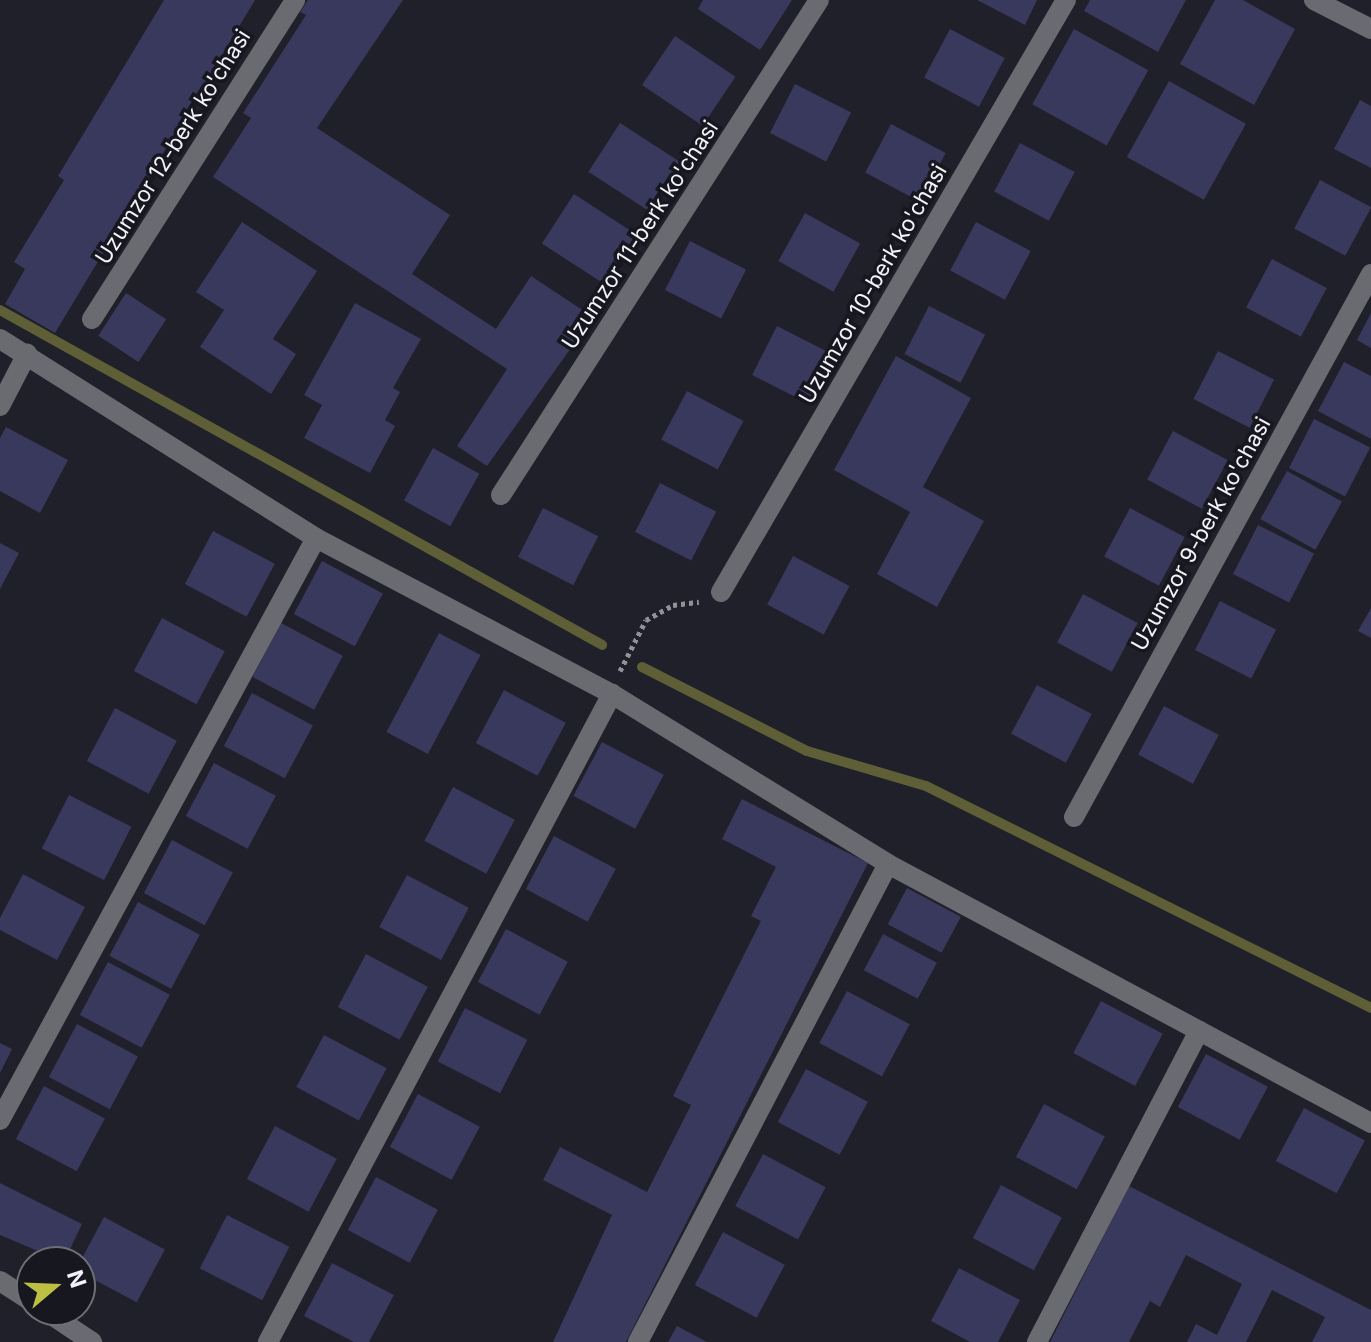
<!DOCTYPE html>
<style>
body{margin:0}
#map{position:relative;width:1371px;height:1342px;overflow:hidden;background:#1f2029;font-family:Inter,sans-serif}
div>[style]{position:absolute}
.stream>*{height:10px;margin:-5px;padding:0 5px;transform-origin:5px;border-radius:5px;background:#5e5f36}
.building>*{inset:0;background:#38395c;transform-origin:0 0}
.path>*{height:5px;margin-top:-2.5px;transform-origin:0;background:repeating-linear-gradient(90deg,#919199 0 4px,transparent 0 8px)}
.minor>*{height:20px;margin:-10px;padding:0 10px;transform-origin:10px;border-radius:10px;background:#6a6b70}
.tertiary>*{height:20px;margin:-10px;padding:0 10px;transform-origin:10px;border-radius:10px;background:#6a6b70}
span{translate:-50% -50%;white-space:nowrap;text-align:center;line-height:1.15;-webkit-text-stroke:7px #16171f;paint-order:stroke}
.street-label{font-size:22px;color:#f2f2f8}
.north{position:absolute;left:16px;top:1246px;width:80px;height:80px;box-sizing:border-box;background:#16171f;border:2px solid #6e6f76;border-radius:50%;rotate:71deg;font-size:22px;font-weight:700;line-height:32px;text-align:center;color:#f2f2f8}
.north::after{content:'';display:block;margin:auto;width:28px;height:36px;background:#bdbf43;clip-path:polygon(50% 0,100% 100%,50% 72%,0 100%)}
</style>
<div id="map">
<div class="stream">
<i style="left:0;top:310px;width:689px;rotate:29.09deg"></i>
<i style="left:642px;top:667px;width:185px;rotate:27deg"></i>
<i style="left:807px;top:751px;width:124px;rotate:16.4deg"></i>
<i style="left:926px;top:786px;width:497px;rotate:26.5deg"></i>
</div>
<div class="building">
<i style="clip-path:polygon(164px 0,255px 0,55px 333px,5px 304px,25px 269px,14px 262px,64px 180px,58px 176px)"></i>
<i style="clip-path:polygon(308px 0,403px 0,317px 128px,450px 215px,412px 274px,496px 329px,531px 276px,593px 317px,487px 466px,457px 446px,507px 369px,213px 177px,251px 118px,243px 113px,306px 15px,300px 12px)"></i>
<i style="clip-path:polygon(703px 0,792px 0,760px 50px,698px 9px)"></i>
<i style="clip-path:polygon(977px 0,1037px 0,1025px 25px)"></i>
<i style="clip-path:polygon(1090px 0,1186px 0,1158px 52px,1084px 11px)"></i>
<i style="clip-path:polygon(1215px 0,1243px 0,1295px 29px,1254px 105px,1180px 64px)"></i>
<i style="left:950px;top:29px;width:62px;height:55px;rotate:28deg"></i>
<i style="left:1074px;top:29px;width:85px;height:86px;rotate:29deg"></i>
<i style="left:675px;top:36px;width:73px;height:59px;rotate:34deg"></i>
<i style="left:1169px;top:81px;width:88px;height:87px;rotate:29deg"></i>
<i style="left:795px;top:84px;width:63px;height:55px;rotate:27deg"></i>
<i style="clip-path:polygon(1360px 100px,1371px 106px,1371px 168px,1334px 149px)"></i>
<i style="left:620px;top:123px;width:74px;height:58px;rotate:33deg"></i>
<i style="left:891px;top:124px;width:62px;height:55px;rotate:28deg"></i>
<i style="left:1020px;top:143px;width:62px;height:55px;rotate:28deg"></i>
<i style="left:1320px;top:180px;width:58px;height:55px;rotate:28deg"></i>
<i style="left:574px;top:194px;width:74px;height:59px;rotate:33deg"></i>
<i style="left:805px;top:213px;width:63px;height:55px;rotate:29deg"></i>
<i style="clip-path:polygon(242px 222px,317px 271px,273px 339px,296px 354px,271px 394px,200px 347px,224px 310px,196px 292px)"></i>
<i style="left:976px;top:222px;width:62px;height:55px;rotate:28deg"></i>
<i style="left:690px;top:241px;width:63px;height:55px;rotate:27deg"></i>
<i style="left:1272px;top:259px;width:62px;height:55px;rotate:28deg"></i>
<i style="left:126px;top:293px;width:48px;height:51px;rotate:33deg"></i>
<i style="clip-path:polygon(355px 303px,421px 339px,393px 388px,400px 392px,385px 420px,395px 426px,370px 473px,304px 438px,322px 405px,304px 395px)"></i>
<i style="left:929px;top:306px;width:63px;height:54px;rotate:27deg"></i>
<i style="clip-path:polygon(1371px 313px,1371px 348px,1357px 340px)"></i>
<i style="left:777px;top:326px;width:63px;height:55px;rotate:27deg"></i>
<i style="left:1218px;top:351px;width:63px;height:54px;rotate:27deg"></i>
<i style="clip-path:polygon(896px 356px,971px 398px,923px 487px,984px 521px,937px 607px,877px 574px,910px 512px,834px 470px)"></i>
<i style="clip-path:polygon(1344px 362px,1371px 376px,1371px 439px,1318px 411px)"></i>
<i style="left:687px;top:391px;width:64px;height:55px;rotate:28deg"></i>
<i style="left:1314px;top:419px;width:63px;height:55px;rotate:27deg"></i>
<i style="clip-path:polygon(6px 427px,68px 460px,40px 513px,0 491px,0 438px)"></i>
<i style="left:1173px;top:431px;width:62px;height:55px;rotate:28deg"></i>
<i style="left:433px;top:448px;width:53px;height:60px;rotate:29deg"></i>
<i style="left:1287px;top:471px;width:63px;height:55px;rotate:29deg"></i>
<i style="left:660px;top:483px;width:63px;height:55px;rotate:27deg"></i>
<i style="left:543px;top:508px;width:62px;height:55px;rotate:27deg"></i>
<i style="left:1130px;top:508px;width:62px;height:55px;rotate:28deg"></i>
<i style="left:1258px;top:525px;width:63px;height:55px;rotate:27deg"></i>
<i style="left:213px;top:531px;width:70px;height:60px;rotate:28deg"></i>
<i style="clip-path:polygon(0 543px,19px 553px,0 589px)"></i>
<i style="left:793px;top:556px;width:64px;height:55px;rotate:28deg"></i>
<i style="left:322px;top:561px;width:69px;height:60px;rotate:28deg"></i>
<i style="left:1083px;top:594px;width:62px;height:55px;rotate:28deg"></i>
<i style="left:1220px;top:601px;width:63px;height:55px;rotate:27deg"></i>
<i style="clip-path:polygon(1371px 608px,1371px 638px,1358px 631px)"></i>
<i style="left:162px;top:618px;width:71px;height:60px;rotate:28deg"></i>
<i style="left:281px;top:623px;width:70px;height:61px;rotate:28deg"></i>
<i style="left:439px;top:633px;width:47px;height:112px;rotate:28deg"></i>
<i style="left:1037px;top:685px;width:62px;height:55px;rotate:28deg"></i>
<i style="left:504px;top:690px;width:70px;height:60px;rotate:28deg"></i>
<i style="left:252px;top:693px;width:69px;height:60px;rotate:28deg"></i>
<i style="left:1164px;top:706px;width:62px;height:55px;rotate:28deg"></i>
<i style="left:115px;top:708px;width:70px;height:60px;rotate:28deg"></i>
<i style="left:602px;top:742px;width:70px;height:61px;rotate:28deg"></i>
<i style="left:214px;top:763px;width:70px;height:60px;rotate:28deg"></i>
<i style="left:453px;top:787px;width:70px;height:61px;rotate:28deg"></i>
<i style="left:69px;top:795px;width:70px;height:60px;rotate:27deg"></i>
<i style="clip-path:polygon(742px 799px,868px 863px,626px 1342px,553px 1342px,612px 1215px,543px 1180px,560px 1147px,647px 1192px,691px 1105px,673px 1096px,761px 921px,751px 916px,776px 867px,722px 839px)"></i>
<i style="left:554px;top:836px;width:70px;height:60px;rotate:28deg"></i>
<i style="left:172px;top:840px;width:69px;height:60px;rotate:28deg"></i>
<i style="clip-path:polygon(23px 874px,85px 907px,57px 960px,0 930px,0 918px)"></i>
<i style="left:407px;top:875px;width:70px;height:59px;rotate:28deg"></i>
<i style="left:907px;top:888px;width:61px;height:41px;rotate:28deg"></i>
<i style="left:138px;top:902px;width:70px;height:61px;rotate:28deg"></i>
<i style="left:506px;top:929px;width:70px;height:60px;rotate:28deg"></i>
<i style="left:883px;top:934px;width:61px;height:41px;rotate:28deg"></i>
<i style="left:366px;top:954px;width:70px;height:60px;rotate:28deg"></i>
<i style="left:108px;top:962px;width:70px;height:60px;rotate:28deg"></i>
<i style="left:847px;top:991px;width:71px;height:59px;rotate:28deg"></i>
<i style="left:1101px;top:1001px;width:70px;height:59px;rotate:28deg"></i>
<i style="left:465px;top:1008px;width:70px;height:60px;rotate:27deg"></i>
<i style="left:77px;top:1024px;width:69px;height:60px;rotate:28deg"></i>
<i style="left:324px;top:1035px;width:71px;height:59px;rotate:28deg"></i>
<i style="clip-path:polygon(0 1043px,12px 1049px,0 1073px)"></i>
<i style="left:1206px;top:1054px;width:70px;height:60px;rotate:28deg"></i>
<i style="left:806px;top:1069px;width:70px;height:60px;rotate:28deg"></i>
<i style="left:44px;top:1086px;width:69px;height:60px;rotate:28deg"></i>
<i style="left:418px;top:1094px;width:70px;height:60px;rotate:28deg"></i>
<i style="left:1044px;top:1104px;width:69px;height:60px;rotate:28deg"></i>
<i style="left:1304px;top:1108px;width:69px;height:60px;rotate:28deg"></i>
<i style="left:275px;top:1126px;width:70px;height:60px;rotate:28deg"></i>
<i style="left:763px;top:1154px;width:71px;height:59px;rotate:28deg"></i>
<i style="left:376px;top:1177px;width:70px;height:60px;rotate:28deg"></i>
<i style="clip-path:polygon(0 1183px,82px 1224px,64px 1262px,0 1235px)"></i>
<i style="left:1001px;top:1185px;width:69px;height:60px;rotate:28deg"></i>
<i style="clip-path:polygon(1129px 1186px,1371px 1310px,1371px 1342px,1312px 1342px,1325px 1317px,1272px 1290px,1246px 1342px,1187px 1342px,1196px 1324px,1217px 1335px,1242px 1284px,1186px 1255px,1160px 1307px,1150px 1301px,1129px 1342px,1050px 1342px)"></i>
<i style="left:227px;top:1215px;width:70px;height:60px;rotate:27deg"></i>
<i style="left:104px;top:1217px;width:69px;height:60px;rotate:28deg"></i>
<i style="left:723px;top:1232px;width:70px;height:60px;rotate:28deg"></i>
<i style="clip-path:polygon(332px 1263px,394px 1295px,369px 1342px,354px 1342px,304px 1316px)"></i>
<i style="clip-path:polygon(959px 1268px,1020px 1300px,998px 1342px,970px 1342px,931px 1321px)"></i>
<i style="clip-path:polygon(677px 1326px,707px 1342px,668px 1342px)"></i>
</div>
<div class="path">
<i style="left:620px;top:671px;width:57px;rotate:-63deg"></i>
<i style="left:646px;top:620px;width:31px;rotate:-29deg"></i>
<i style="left:673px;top:605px;width:26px;rotate:-7deg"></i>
</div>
<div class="minor">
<i style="left:1314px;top:0;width:64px;rotate:27deg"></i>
<i style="left:92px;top:319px;width:378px;rotate:-57.5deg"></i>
<i style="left:0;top:339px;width:373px;rotate:32.2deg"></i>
<i style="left:316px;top:538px;width:335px;rotate:27.8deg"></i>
<i style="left:612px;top:694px;width:324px;rotate:31.6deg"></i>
<i style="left:888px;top:864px;width:548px;rotate:28.2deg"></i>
<i style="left:0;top:406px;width:59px;rotate:-62.6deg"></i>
<i style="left:501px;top:495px;width:588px;rotate:-57.28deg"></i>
<i style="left:721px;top:592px;width:685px;rotate:-59.77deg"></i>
<i style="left:1074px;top:817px;width:619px;rotate:-61.32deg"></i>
<i style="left:0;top:1120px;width:662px;rotate:-61.5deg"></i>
<i style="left:268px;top:1342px;width:734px;rotate:-62.04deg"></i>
<i style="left:638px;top:1342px;width:539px;rotate:-62.39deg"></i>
<i style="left:1037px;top:1342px;width:351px;rotate:-62.5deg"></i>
</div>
<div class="tertiary">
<i style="left:0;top:1281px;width:38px;rotate:33deg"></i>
<i style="left:44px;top:1310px;width:58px;rotate:33.7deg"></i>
</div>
<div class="street-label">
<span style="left:173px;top:147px;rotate:-58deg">Uzumzor 12-berk ko'chasi</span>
<span style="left:640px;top:235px;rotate:-57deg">Uzumzor 11-berk ko'chasi</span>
<span style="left:873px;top:284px;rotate:-60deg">Uzumzor 10-berk ko'chasi</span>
<span style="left:1201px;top:534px;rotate:-61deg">Uzumzor 9-berk ko'chasi</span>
</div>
<div class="north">N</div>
</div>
